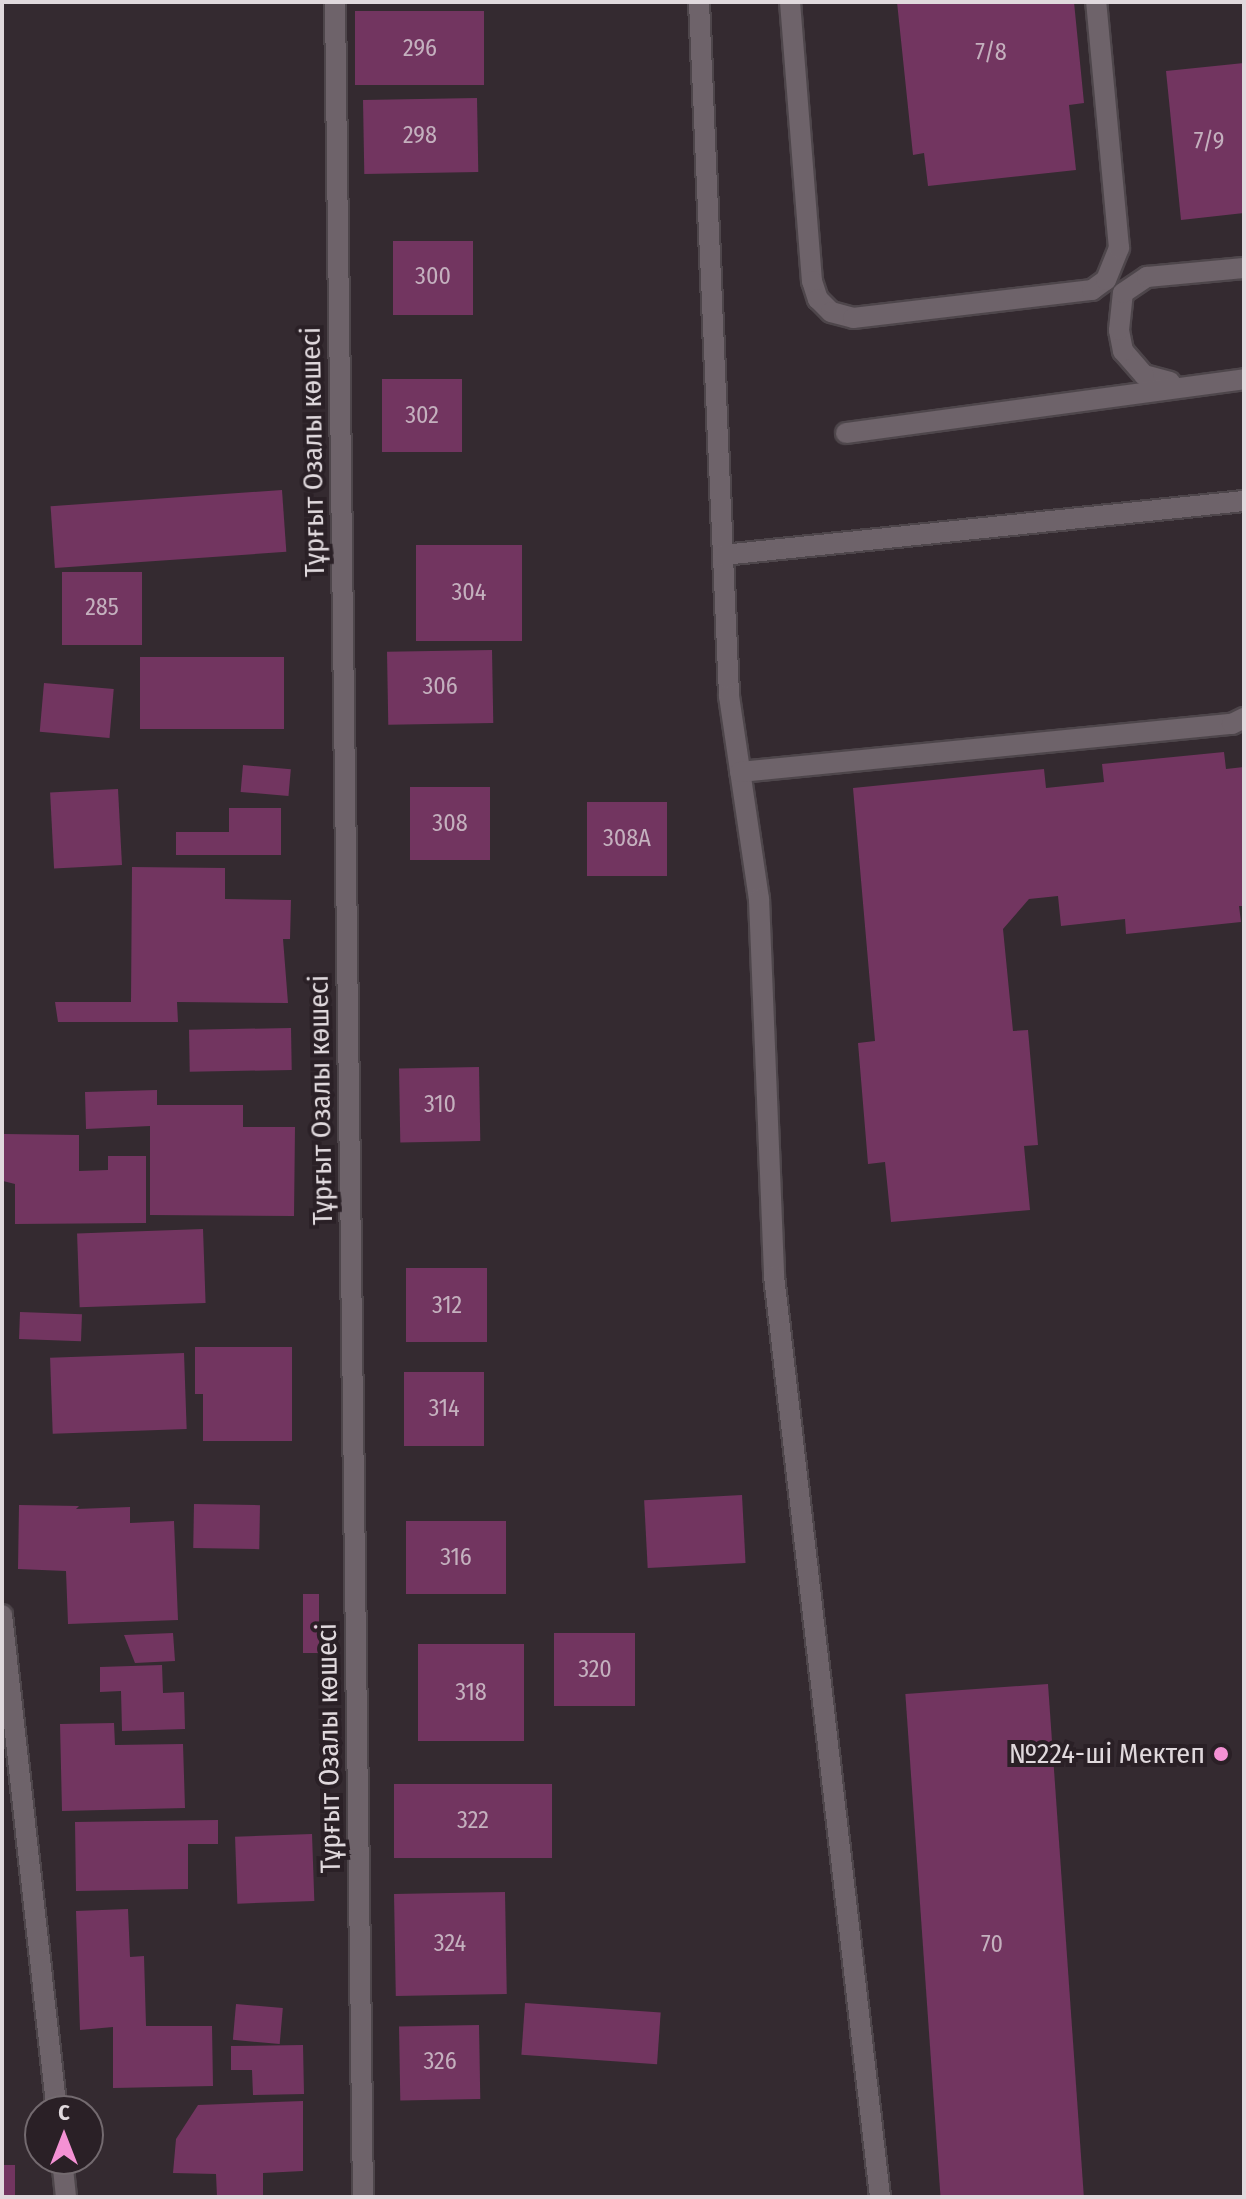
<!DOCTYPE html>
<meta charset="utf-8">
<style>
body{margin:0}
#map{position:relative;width:1246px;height:2199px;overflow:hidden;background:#342a30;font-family:"Fira Sans Condensed",sans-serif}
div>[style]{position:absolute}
.building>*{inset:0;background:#723560;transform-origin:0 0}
.roads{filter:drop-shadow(2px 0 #4e464b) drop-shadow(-2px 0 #4e464b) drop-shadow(0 2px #4e464b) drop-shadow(0 -2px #4e464b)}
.minor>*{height:20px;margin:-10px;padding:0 10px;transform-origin:10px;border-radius:10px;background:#6e636a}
.dots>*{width:22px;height:22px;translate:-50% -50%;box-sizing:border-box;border:4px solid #2a2026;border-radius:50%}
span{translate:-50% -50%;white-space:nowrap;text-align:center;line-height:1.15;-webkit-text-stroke:8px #2a2026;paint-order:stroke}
.number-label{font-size:24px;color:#c4b0be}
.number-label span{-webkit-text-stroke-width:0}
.street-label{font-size:28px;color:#e0d9dd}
.poi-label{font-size:28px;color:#e0d9dd}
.right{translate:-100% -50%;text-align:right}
.frame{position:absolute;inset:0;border:4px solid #e0d9dd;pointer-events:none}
.north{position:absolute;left:24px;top:2095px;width:80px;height:80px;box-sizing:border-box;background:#2a2026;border:2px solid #736a6f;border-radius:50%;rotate:0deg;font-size:22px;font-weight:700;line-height:32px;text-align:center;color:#e0d9dd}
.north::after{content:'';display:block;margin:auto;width:28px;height:36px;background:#f491d4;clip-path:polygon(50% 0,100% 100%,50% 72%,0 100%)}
</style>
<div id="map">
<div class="building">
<i style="clip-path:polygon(897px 2px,1074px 2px,1084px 103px,1069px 105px,1076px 170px,928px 186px,924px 153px,913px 155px)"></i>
<i style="left:484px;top:11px;width:74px;height:129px;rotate:90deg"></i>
<i style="clip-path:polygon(1244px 63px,1244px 213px,1181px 220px,1166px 71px)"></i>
<i style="left:477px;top:98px;width:74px;height:114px;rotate:89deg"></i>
<i style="left:393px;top:241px;width:80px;height:74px"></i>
<i style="left:462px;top:379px;width:73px;height:80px;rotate:90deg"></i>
<i style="left:282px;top:490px;width:62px;height:232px;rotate:86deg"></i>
<i style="left:416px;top:545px;width:106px;height:96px"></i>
<i style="left:62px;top:572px;width:80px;height:73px"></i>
<i style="left:492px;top:650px;width:73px;height:105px;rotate:89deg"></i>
<i style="left:140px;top:657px;width:144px;height:72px"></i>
<i style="left:44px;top:683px;width:70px;height:49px;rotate:5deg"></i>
<i style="clip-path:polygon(1224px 752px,1226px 769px,1244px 767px,1244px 906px,1239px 906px,1241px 922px,1126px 934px,1125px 919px,1061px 926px,1058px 896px,1029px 899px,1003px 929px,1013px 1031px,1028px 1030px,1038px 1145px,1024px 1146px,1030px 1210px,891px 1222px,885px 1162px,868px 1164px,858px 1043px,875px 1041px,853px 788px,1044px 769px,1046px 788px,1104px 782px,1102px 764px)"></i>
<i style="left:243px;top:765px;width:48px;height:27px;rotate:5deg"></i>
<i style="left:410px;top:787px;width:80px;height:73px"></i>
<i style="left:118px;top:789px;width:76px;height:68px;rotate:87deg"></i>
<i style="left:587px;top:802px;width:80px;height:74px"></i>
<i style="clip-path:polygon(229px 808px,281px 808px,281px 855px,176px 855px,176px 832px,229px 832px)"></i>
<i style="clip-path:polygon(132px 867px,225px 868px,225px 899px,291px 900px,290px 939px,283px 939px,288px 1003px,177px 1002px,178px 1022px,58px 1022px,55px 1002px,131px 1002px)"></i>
<i style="left:291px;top:1028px;width:42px;height:102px;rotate:89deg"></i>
<i style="left:479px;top:1067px;width:74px;height:80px;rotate:89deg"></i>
<i style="clip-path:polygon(157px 1090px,157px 1105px,243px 1105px,243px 1127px,295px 1127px,294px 1216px,150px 1215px,150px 1126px,86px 1129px,85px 1092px)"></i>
<i style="clip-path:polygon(4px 1134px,79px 1135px,79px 1171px,108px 1170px,108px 1156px,146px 1156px,146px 1223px,15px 1224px,15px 1184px,3px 1181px)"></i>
<i style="left:203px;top:1229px;width:74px;height:126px;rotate:88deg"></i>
<i style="left:487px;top:1268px;width:74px;height:81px;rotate:90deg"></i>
<i style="left:20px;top:1312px;width:62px;height:27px;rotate:2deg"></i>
<i style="clip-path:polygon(195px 1347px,292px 1347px,292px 1441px,203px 1441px,203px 1394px,195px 1394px)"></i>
<i style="left:184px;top:1353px;width:76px;height:134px;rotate:88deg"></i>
<i style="left:484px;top:1372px;width:74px;height:80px;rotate:90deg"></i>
<i style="left:742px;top:1495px;width:68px;height:98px;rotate:87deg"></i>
<i style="left:194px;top:1504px;width:66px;height:44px;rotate:1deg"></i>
<i style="clip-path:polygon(19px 1505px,79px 1506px,76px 1509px,130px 1507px,130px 1523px,174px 1521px,178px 1620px,68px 1624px,66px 1571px,18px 1569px)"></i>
<i style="left:406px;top:1521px;width:100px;height:73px"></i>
<i style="left:303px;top:1594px;width:16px;height:59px"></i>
<i style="clip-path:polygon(173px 1633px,175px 1661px,135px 1663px,124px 1635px)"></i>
<i style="left:635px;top:1633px;width:73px;height:81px;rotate:90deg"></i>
<i style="left:524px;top:1644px;width:97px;height:106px;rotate:90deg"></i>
<i style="clip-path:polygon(162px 1665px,163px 1693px,184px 1692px,185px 1729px,122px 1731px,121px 1691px,100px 1692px,100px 1667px)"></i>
<i style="left:1048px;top:1684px;width:514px;height:143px;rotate:86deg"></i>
<i style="clip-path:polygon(114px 1723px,115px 1745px,183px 1744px,185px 1808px,62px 1811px,60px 1724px)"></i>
<i style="left:552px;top:1784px;width:74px;height:158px;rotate:90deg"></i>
<i style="clip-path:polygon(218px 1820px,218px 1844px,188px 1844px,188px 1889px,76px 1891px,75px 1822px)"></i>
<i style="left:312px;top:1834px;width:67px;height:77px;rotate:88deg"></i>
<i style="left:505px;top:1892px;width:102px;height:111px;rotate:89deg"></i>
<i style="clip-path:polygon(128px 1909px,130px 1957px,144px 1956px,146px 2026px,212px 2026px,213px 2086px,113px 2088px,113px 2027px,80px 2030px,76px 1911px)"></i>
<i style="left:525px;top:2003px;width:136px;height:52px;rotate:4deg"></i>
<i style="left:236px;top:2004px;width:47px;height:36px;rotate:5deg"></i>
<i style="left:479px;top:2025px;width:74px;height:80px;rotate:89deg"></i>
<i style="clip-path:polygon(303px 2045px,304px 2094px,253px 2095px,252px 2070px,231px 2070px,231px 2046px)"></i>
<i style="clip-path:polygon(303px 2101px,303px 2171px,263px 2173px,263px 2197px,217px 2197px,216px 2174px,173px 2173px,176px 2139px,198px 2105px)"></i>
<i style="left:2px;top:2165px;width:13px;height:32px"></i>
</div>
<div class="roads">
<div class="minor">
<i style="left:335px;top:2px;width:2195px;rotate:89.27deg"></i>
<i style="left:699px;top:2px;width:695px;rotate:87.52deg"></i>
<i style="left:729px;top:696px;width:205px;rotate:81.6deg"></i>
<i style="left:759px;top:899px;width:377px;rotate:87.7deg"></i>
<i style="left:774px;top:1276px;width:927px;rotate:83.43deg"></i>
<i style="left:790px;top:2px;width:280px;rotate:85.5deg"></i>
<i style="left:812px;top:281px;width:19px;rotate:72deg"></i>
<i style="left:818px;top:299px;width:18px;rotate:45deg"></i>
<i style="left:831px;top:312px;width:23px;rotate:15deg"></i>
<i style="left:853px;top:318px;width:241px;rotate:-6.7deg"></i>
<i style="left:1092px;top:290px;width:17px;rotate:-36deg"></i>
<i style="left:1106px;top:280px;width:35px;rotate:-68deg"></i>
<i style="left:1119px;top:248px;width:247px;rotate:-95.3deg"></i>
<i style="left:1170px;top:382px;width:27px;rotate:-165deg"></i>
<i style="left:1144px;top:375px;width:32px;rotate:-131deg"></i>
<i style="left:1123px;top:351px;width:21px;rotate:-101deg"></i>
<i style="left:1119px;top:330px;width:37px;rotate:-84deg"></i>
<i style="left:1123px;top:293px;width:29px;rotate:-34deg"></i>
<i style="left:1147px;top:277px;width:97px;rotate:-5.3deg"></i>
<i style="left:846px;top:433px;width:402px;rotate:-7.7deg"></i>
<i style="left:723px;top:555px;width:524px;rotate:-5.92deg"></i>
<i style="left:740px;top:772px;width:494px;rotate:-5.6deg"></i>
<i style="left:1232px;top:724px;width:13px;rotate:-27deg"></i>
<i style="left:2px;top:1615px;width:499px;rotate:83.7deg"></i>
<i style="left:62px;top:2159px;width:38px;rotate:84deg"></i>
</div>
</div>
<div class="dots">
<i style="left:1221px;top:1754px;background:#f491d4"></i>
</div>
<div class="number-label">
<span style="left:420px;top:49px">296</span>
<span style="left:991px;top:53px">7/8</span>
<span style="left:420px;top:136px">298</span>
<span style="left:1209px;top:142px">7/9</span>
<span style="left:433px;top:277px">300</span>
<span style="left:422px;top:416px">302</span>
<span style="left:469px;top:593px">304</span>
<span style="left:102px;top:608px">285</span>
<span style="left:440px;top:687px">306</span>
<span style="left:450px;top:824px">308</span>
<span style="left:627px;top:839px">308А</span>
<span style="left:440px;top:1105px">310</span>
<span style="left:447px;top:1306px">312</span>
<span style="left:444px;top:1409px">314</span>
<span style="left:456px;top:1558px">316</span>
<span style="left:595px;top:1670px">320</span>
<span style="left:471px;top:1693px">318</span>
<span style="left:473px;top:1821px">322</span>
<span style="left:450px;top:1944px">324</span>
<span style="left:992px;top:1945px">70</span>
<span style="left:440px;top:2062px">326</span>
</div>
<div class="street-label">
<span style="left:313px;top:452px;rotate:-91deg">Тұрғыт Озалы көшесі</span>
<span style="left:321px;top:1100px;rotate:-91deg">Тұрғыт Озалы көшесі</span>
<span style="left:329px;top:1748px;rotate:-91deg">Тұрғыт Озалы көшесі</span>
</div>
<div class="poi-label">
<span class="right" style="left:1205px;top:1754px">№224-ші Мектеп</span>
</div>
<div class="frame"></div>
<div class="north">С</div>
</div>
